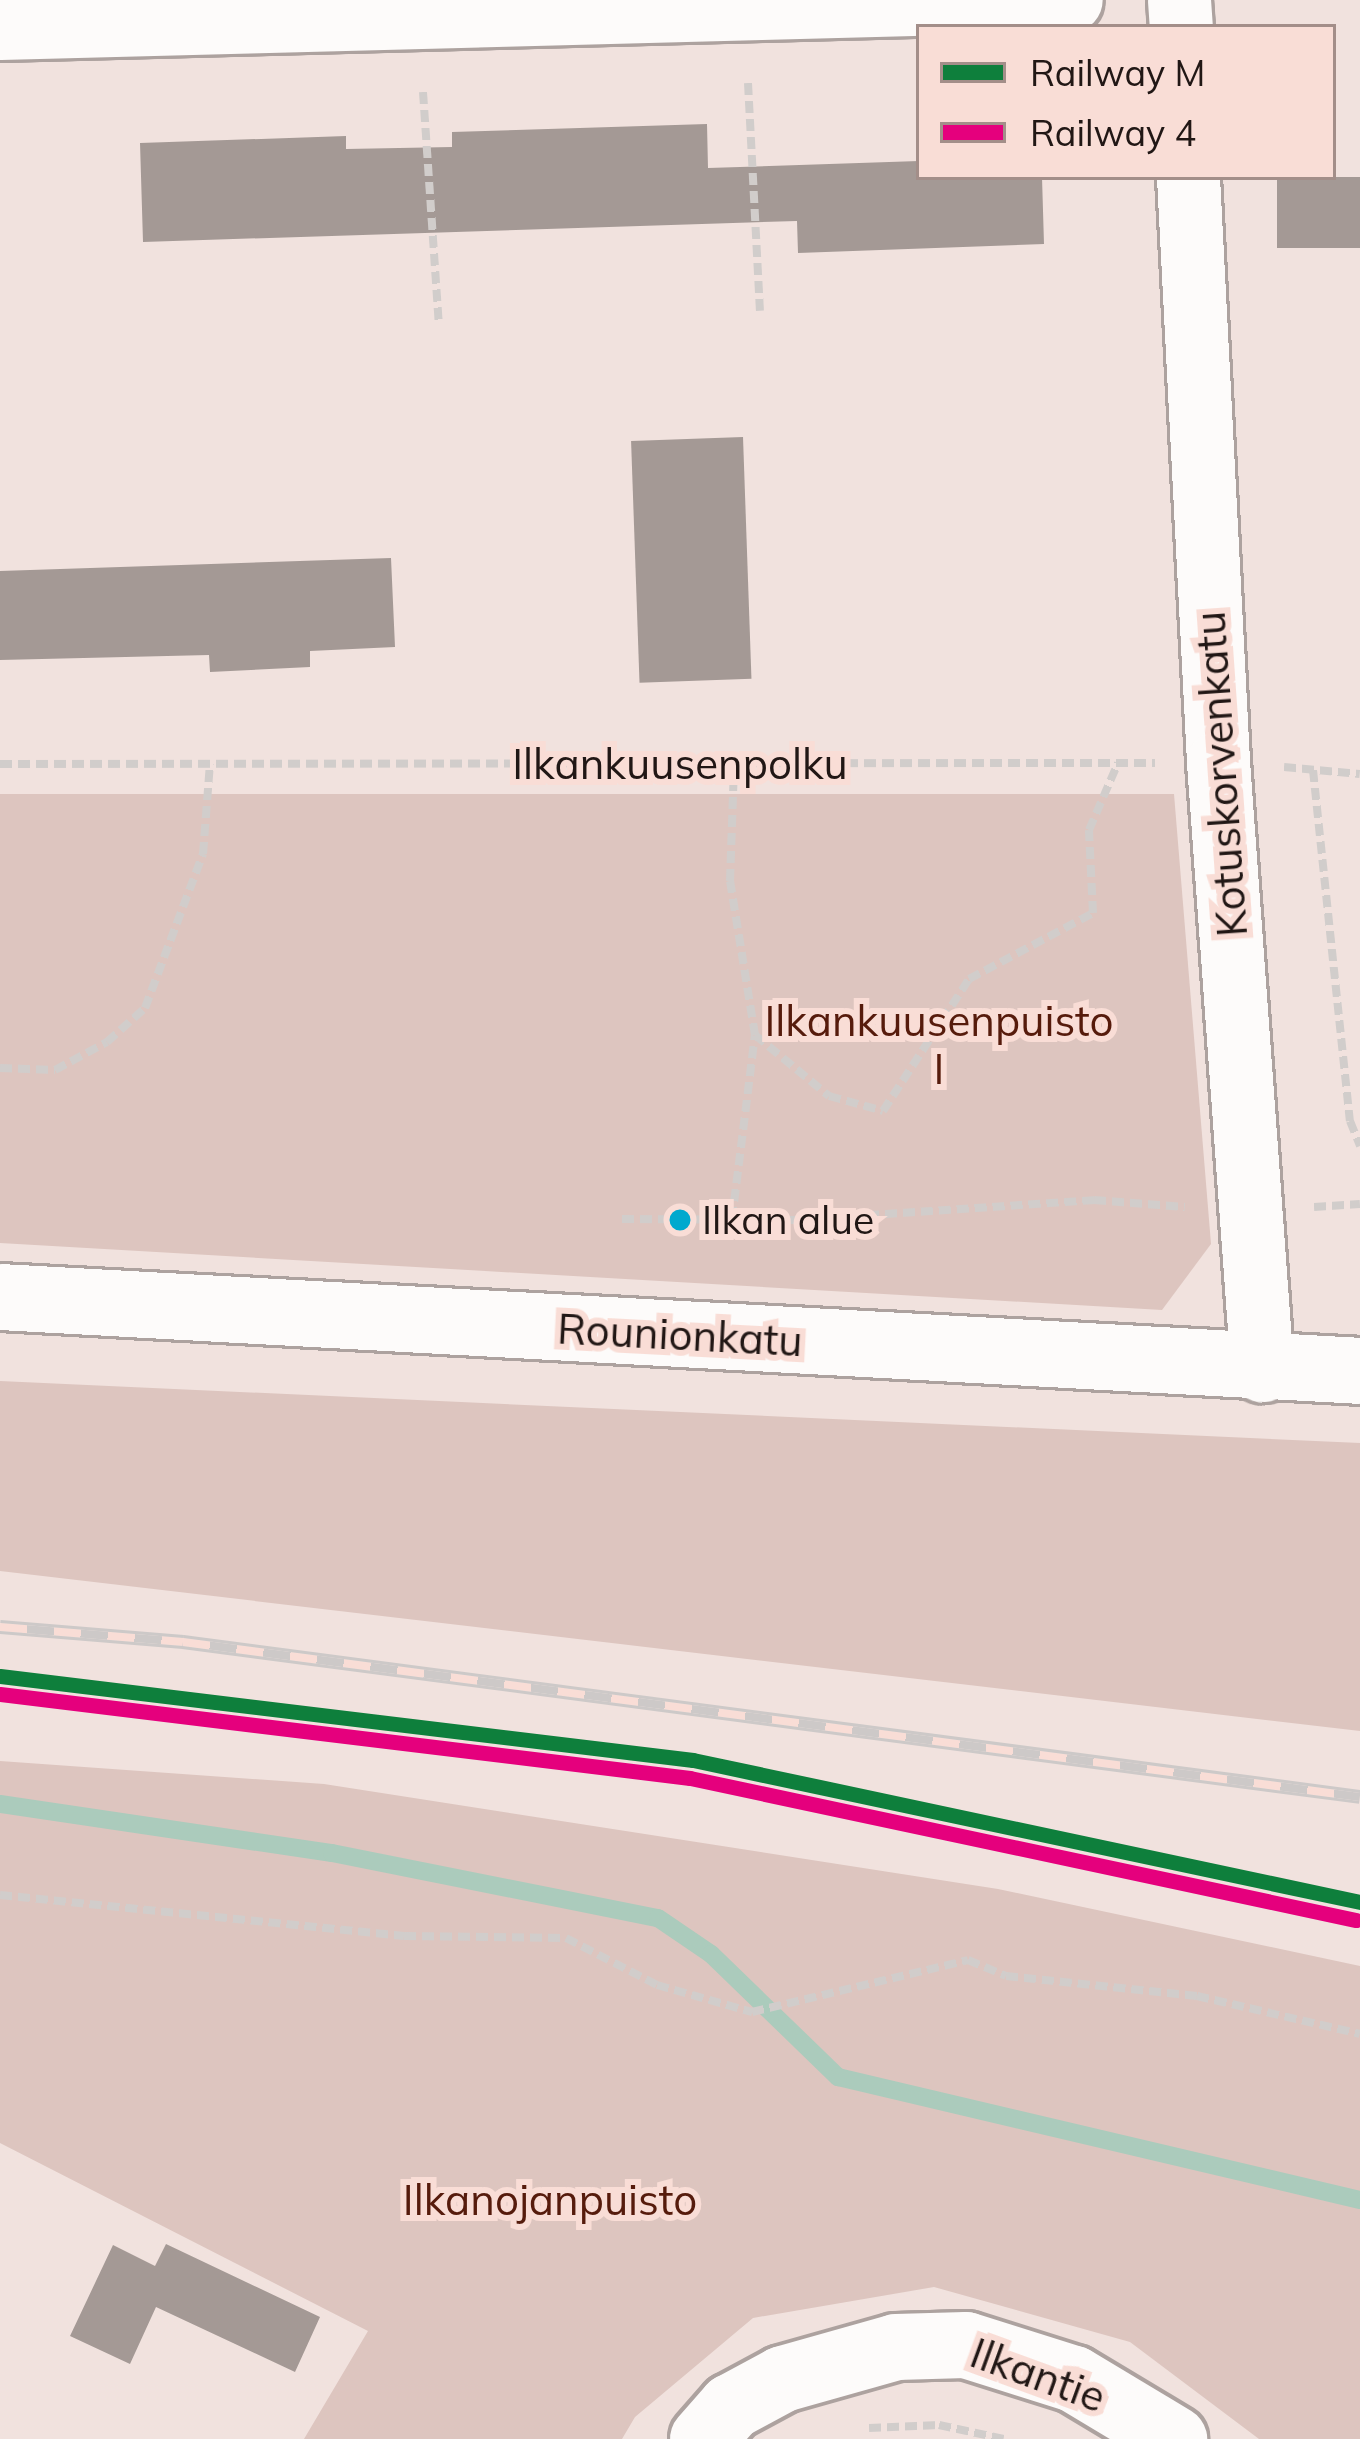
<!DOCTYPE html>
<style>
body{margin:0}
#map{position:relative;width:1360px;height:2439px;overflow:hidden;background:#f1e2de;font-family:Mulish,sans-serif}
div>[style]{position:absolute}
.green>*{inset:0;background:#ddc5bf}
.stream>*{height:18px;margin:-9px;padding:0 9px;transform-origin:9px;border-radius:9px;background:#abcbbc}
.building>*{inset:0;background:#a49995;transform-origin:0 0}
.path>*{height:8px;margin-top:-4px;transform-origin:0;background:repeating-linear-gradient(90deg,#d1cdcb 0 12px,transparent 0 18px)}
.roads{filter:drop-shadow(3px 0 #ada29f) drop-shadow(-3px 0 #ada29f) drop-shadow(0 3px #ada29f) drop-shadow(0 -3px #ada29f)}
.street>*{height:63px;margin:-31.5px;padding:0 31.5px;transform-origin:31.5px;border-radius:31.5px;background:#fdfbfa}
.secondary>*{height:66px;margin:-33px;padding:0 33px;transform-origin:33px;border-radius:33px;background:#fdfbfa}
.rail>*{height:14px;margin-top:-7px;transform-origin:0;background:repeating-linear-gradient(90deg,#f9ddd6 0 27px,#cdc9c8 0 54px);box-sizing:border-box;border-block:3px solid #cdc9c8}
.rail-1>*{height:15px;margin:-7.5px;padding:0 7.5px;transform-origin:7.5px;border-radius:7.5px;background:#0e7f3c}
.rail-2>*{height:15px;margin:-7.5px;padding:0 7.5px;transform-origin:7.5px;border-radius:7.5px;background:#e5007d}
.dots>*{width:33px;height:33px;translate:-50% -50%;box-sizing:border-box;border:6px solid #f9ddd6;border-radius:50%}
span{translate:-50% -50%;white-space:nowrap;text-align:center;line-height:1.15;-webkit-text-stroke:12px #f9ddd6;paint-order:stroke}
.bus-label{font-size:39px;color:#211715}
.left{translate:0 -50%;text-align:left}
.street-label{font-size:42px;color:#211715}
.park-label{font-size:42px;color:#561b0c}
.legend{position:absolute;left:916px;top:24px;width:420px;height:156px;box-sizing:border-box;background:#f9ddd6;border:3px solid #a38e89;margin:0;padding:15px 21px;list-style:none;font-size:36px;color:#211715}
.legend li{display:flex;align-items:center;gap:24px;height:60px}
.legend b{width:60px;border:3px solid #a38e89}
</style>
<div id="map">
<div class="green">
<i style="clip-path:polygon(0 794px,1174px 794px,1211px 1244px,1162px 1310px,0 1243px)"></i>
<i style="clip-path:polygon(0 1381px,1360px 1443px,1360px 1731px,0 1571px)"></i>
<i style="clip-path:polygon(0 1761px,324px 1784px,998px 1889px,1360px 1966px,1360px 2439px,1259px 2439px,1130px 2342px,934px 2287px,753px 2318px,635px 2417px,622px 2439px,304px 2439px,368px 2331px,0 2143px)"></i>
</div>
<div class="stream">
<i style="left:0;top:1804px;width:336px;rotate:8.4deg"></i>
<i style="left:332px;top:1853px;width:332px;rotate:11.3deg"></i>
<i style="left:658px;top:1918px;width:64px;rotate:34.2deg"></i>
<i style="left:711px;top:1954px;width:177px;rotate:44.1deg"></i>
<i style="left:838px;top:2077px;width:536px;rotate:13.26deg"></i>
</div>
<div class="building">
<i style="clip-path:polygon(707px 124px,708px 168px,919px 161px,919px 177px,1042px 177px,1044px 244px,798px 253px,797px 221px,143px 242px,140px 143px,346px 136px,346px 149px,452px 147px,452px 132px)"></i>
<i style="left:1277px;top:177px;width:83px;height:71px"></i>
<i style="left:743px;top:437px;width:242px;height:112px;rotate:88deg"></i>
<i style="clip-path:polygon(391px 558px,395px 647px,310px 651px,310px 667px,210px 672px,209px 655px,0 660px,0 571px)"></i>
<i style="clip-path:polygon(166px 2244px,320px 2317px,295px 2372px,156px 2307px,130px 2364px,70px 2336px,113px 2245px,155px 2266px)"></i>
</div>
<div class="path">
<i style="left:748px;top:83px;width:228px;rotate:87deg"></i>
<i style="left:423px;top:92px;width:233px;rotate:86.1deg"></i>
<i style="left:0;top:764px;width:1155px;rotate:-0.05deg"></i>
<i style="left:1284px;top:767px;width:76px;rotate:5.3deg"></i>
<i style="left:1313px;top:770px;width:353px;rotate:84deg"></i>
<i style="left:1350px;top:1121px;width:27px;rotate:68deg"></i>
<i style="left:755px;top:1035px;width:96px;rotate:39.5deg"></i>
<i style="left:829px;top:1096px;width:56px;rotate:15.5deg"></i>
<i style="left:883px;top:1111px;width:158px;rotate:-56.9deg"></i>
<i style="left:969px;top:979px;width:140px;rotate:-28deg"></i>
<i style="left:1093px;top:913px;width:83px;rotate:-92.8deg"></i>
<i style="left:1089px;top:830px;width:73px;rotate:-66.6deg"></i>
<i style="left:0;top:1068px;width:55px;rotate:2.1deg"></i>
<i style="left:55px;top:1070px;width:59px;rotate:-28.3deg"></i>
<i style="left:107px;top:1042px;width:51px;rotate:-41.8deg"></i>
<i style="left:145px;top:1008px;width:165px;rotate:-69.4deg"></i>
<i style="left:203px;top:854px;width:90px;rotate:-85.6deg"></i>
<i style="left:1314px;top:1207px;width:46px;rotate:-3.7deg"></i>
<i style="left:622px;top:1219px;width:173px;rotate:0.3deg"></i>
<i style="left:795px;top:1220px;width:300px;rotate:-3.8deg"></i>
<i style="left:1094px;top:1200px;width:91px;rotate:4.4deg"></i>
<i style="left:732px;top:1219px;width:185px;rotate:-82.9deg"></i>
<i style="left:755px;top:1035px;width:156px;rotate:-99.2deg"></i>
<i style="left:730px;top:881px;width:117px;rotate:-88deg"></i>
<i style="left:0;top:1895px;width:406px;rotate:5.8deg"></i>
<i style="left:404px;top:1936px;width:162px;rotate:0.7deg"></i>
<i style="left:566px;top:1938px;width:102px;rotate:27.3deg"></i>
<i style="left:657px;top:1985px;width:99px;rotate:15.9deg"></i>
<i style="left:752px;top:2012px;width:222px;rotate:-13.5deg"></i>
<i style="left:968px;top:1960px;width:41px;rotate:22.8deg"></i>
<i style="left:1006px;top:1976px;width:192px;rotate:6deg"></i>
<i style="left:1197px;top:1996px;width:167px;rotate:13.1deg"></i>
<i style="left:869px;top:2428px;width:70px;rotate:-2.5deg"></i>
<i style="left:939px;top:2425px;width:66px;rotate:12.2deg"></i>
</div>
<div class="roads">
<div class="street">
<i style="left:1179px;top:0;width:27px;rotate:86deg"></i>
<i style="left:0;top:28px;width:1071px;rotate:-1.5deg"></i>
<i style="left:1188px;top:177px;width:586px;rotate:87.06deg"></i>
<i style="left:1218px;top:762px;width:610px;rotate:85.86deg"></i>
</div>
<div class="secondary">
<i style="left:0;top:1297px;width:1362px;rotate:3.11deg"></i>
<i style="left:703px;top:2439px;width:43px;rotate:-48.8deg"></i>
<i style="left:731px;top:2407px;width:59px;rotate:-28.3deg"></i>
<i style="left:783px;top:2379px;width:117px;rotate:-15.8deg"></i>
<i style="left:896px;top:2347px;width:70px;rotate:-1.6deg"></i>
<i style="left:966px;top:2345px;width:113px;rotate:17.5deg"></i>
<i style="left:1074px;top:2379px;width:117px;rotate:31deg"></i>
</div>
</div>
<div class="rail">
<i style="left:0;top:1627px;width:184px;rotate:4.7deg"></i>
<i style="left:183px;top:1642px;width:1187px;rotate:7.5deg"></i>
</div>
<div class="rail-1">
<i style="left:0;top:1676px;width:698px;rotate:6.91deg"></i>
<i style="left:693px;top:1760px;width:682px;rotate:12.02deg"></i>
</div>
<div class="rail-2">
<i style="left:0;top:1694px;width:695px;rotate:6.94deg"></i>
<i style="left:690px;top:1778px;width:681px;rotate:12.04deg"></i>
</div>
<div class="dots">
<i style="left:680px;top:1220px;background:#00a9ce"></i>
</div>
<div class="bus-label">
<span class="left" style="left:702px;top:1220px">Ilkan alue</span>
</div>
<div class="street-label">
<span style="left:680px;top:764px">Ilkankuusenpolku</span>
<span style="left:1221px;top:774px;rotate:-94deg">Kotuskorvenkatu</span>
<span style="left:680px;top:1335px;rotate:3deg">Rounionkatu</span>
<span style="left:1038px;top:2375px;rotate:20deg">Ilkantie</span>
</div>
<div class="park-label">
<span style="left:939px;top:1045px">Ilkankuusenpuisto<br>I</span>
<span style="left:550px;top:2200px">Ilkanojanpuisto</span>
</div>
<ul class="legend">
<li><b style="height:15px;background:#0e7f3c"></b>Railway M</li>
<li><b style="height:15px;background:#e5007d"></b>Railway 4</li>
</ul>
</div>
